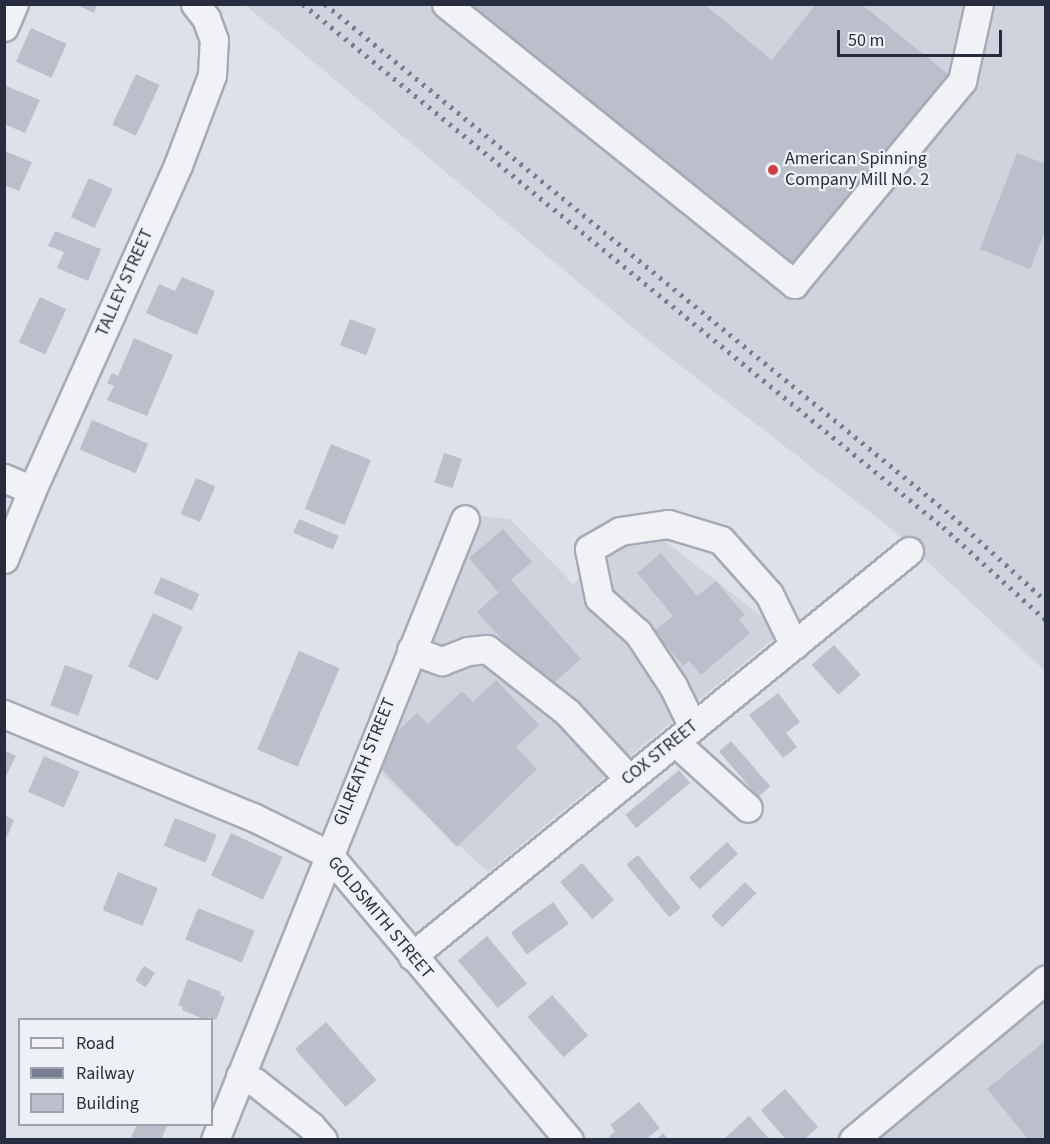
<!DOCTYPE html>
<style>
body{margin:0}
#map{position:relative;width:1050px;height:1144px;overflow:hidden;background:#dee1e8;font-family:"Source Sans 3",sans-serif}
div>[style]{position:absolute}
.built>*{inset:0;background:#d0d3dd}
.building>*{inset:0;background:#bbbfcb;transform-origin:0 0}
.roads{filter:drop-shadow(2px 0 #a7abb5) drop-shadow(-2px 0 #a7abb5) drop-shadow(0 2px #a7abb5) drop-shadow(0 -2px #a7abb5)}
.minor>*{height:27px;margin:-13.5px;padding:0 13.5px;transform-origin:13.5px;border-radius:13.5px;background:#f1f2f6}
.rail>*{height:4.5px;margin-top:-2.25px;transform-origin:0;background:repeating-linear-gradient(90deg,#777e91 0 3px,transparent 0 9px)}
.dots>*{width:16px;height:16px;translate:-50% -50%;box-sizing:border-box;border:3px solid #edf0f5;border-radius:50%}
span{translate:-50% -50%;white-space:nowrap;text-align:center;line-height:1.15;-webkit-text-stroke:4.5px #edf0f5;paint-order:stroke}
.poi-label{font-size:18px;color:#272d3f}
.left{translate:0 -50%;text-align:left}
.street-label{font-size:18px;color:#272d3f}
.frame{position:absolute;inset:0;border:6px solid #272d3f;pointer-events:none}
.legend{position:absolute;left:18px;top:1018px;width:195px;height:108px;box-sizing:border-box;background:#edf0f5;border:2px solid #9ea2ac;margin:0;padding:8px 10px;list-style:none;font-size:18px;color:#272d3f}
.legend li{display:flex;align-items:center;gap:12px;height:30px}
.legend b{width:30px;border:2px solid #9ea2ac}
.scale{position:absolute;left:837px;top:30px;width:165px;height:27px;box-sizing:border-box;border:3px solid #272d3f;border-top:0;padding-left:8px;font-size:18px;line-height:21px;white-space:nowrap;color:#272d3f;-webkit-text-stroke:4px #edf0f5;paint-order:stroke}
</style>
<div id="map">
<div class="built">
<i style="clip-path:polygon(245px 5px,1045px 5px,1045px 671px,893px 530px,655px 346px)"></i>
<i style="clip-path:polygon(464px 514px,510px 519px,573px 584px,644px 525px,782px 632px,488px 872px,370px 764px)"></i>
<i style="clip-path:polygon(1045px 985px,1045px 1139px,860px 1139px)"></i>
</div>
<div class="building">
<i style="clip-path:polygon(75px 4px,97px 4px,94px 13px)"></i>
<i style="clip-path:polygon(472px 4px,704px 4px,772px 60px,816px 4px,861px 4px,948px 74px,794px 266px)"></i>
<i style="left:31px;top:28px;width:39px;height:37px;rotate:24deg"></i>
<i style="left:136px;top:74px;width:26px;height:56px;rotate:25deg"></i>
<i style="clip-path:polygon(4px 85px,40px 100px,25px 133px,4px 124px)"></i>
<i style="clip-path:polygon(4px 151px,32px 162px,19px 191px,4px 185px)"></i>
<i style="clip-path:polygon(1017px 153px,1046px 164px,1046px 229px,1030px 269px,980px 249px)"></i>
<i style="left:89px;top:178px;width:26px;height:43px;rotate:25deg"></i>
<i style="clip-path:polygon(55px 231px,101px 249px,88px 281px,57px 268px,64px 252px,48px 246px)"></i>
<i style="clip-path:polygon(182px 277px,215px 291px,197px 335px,146px 313px,159px 284px,175px 291px)"></i>
<i style="left:40px;top:297px;width:29px;height:50px;rotate:25deg"></i>
<i style="left:350px;top:319px;width:28px;height:28px;rotate:21deg"></i>
<i style="clip-path:polygon(134px 338px,173px 355px,147px 416px,107px 400px,114px 386px,107px 383px,112px 373px,118px 376px)"></i>
<i style="left:92px;top:420px;width:61px;height:32px;rotate:23deg"></i>
<i style="left:331px;top:444px;width:43px;height:70px;rotate:22deg"></i>
<i style="left:444px;top:453px;width:19px;height:31px;rotate:18deg"></i>
<i style="left:196px;top:478px;width:21px;height:39px;rotate:23deg"></i>
<i style="left:299px;top:519px;width:43px;height:15px;rotate:23deg"></i>
<i style="clip-path:polygon(503px 529px,532px 562px,511px 580px,581px 659px,547px 689px,477px 612px,510px 582px,498px 592px,469px 558px)"></i>
<i style="clip-path:polygon(661px 553px,697px 596px,716px 581px,745px 615px,739px 620px,750px 633px,701px 675px,689px 661px,683px 666px,654px 631px,673px 616px,637px 573px)"></i>
<i style="left:161px;top:577px;width:42px;height:18px;rotate:24deg"></i>
<i style="left:153px;top:613px;width:33px;height:59px;rotate:25deg"></i>
<i style="left:834px;top:645px;width:40px;height:30px;rotate:48deg"></i>
<i style="left:299px;top:651px;width:44px;height:107px;rotate:23deg"></i>
<i style="left:65px;top:665px;width:30px;height:43px;rotate:20deg"></i>
<i style="clip-path:polygon(496px 680px,539px 725px,516px 747px,537px 769px,457px 847px,370px 757px,417px 713px,428px 724px,462px 691px,473px 702px)"></i>
<i style="clip-path:polygon(778px 693px,800px 722px,786px 733px,797px 747px,783px 758px,749px 715px)"></i>
<i style="left:731px;top:741px;width:60px;height:16px;rotate:49deg"></i>
<i style="clip-path:polygon(4px 750px,16px 756px,4px 780px)"></i>
<i style="left:44px;top:756px;width:39px;height:39px;rotate:24deg"></i>
<i style="left:679px;top:770px;width:17px;height:70px;rotate:50deg"></i>
<i style="clip-path:polygon(4px 815px,14px 820px,7px 837px,4px 836px)"></i>
<i style="left:175px;top:818px;width:45px;height:30px;rotate:22deg"></i>
<i style="left:231px;top:833px;width:57px;height:47px;rotate:25deg"></i>
<i style="left:727px;top:842px;width:16px;height:52px;rotate:47deg"></i>
<i style="left:638px;top:855px;width:68px;height:15px;rotate:51deg"></i>
<i style="left:582px;top:863px;width:49px;height:29px;rotate:49deg"></i>
<i style="left:118px;top:872px;width:43px;height:41px;rotate:22deg"></i>
<i style="left:745px;top:882px;width:16px;height:48px;rotate:45deg"></i>
<i style="left:553px;top:902px;width:27px;height:52px;rotate:54deg"></i>
<i style="left:198px;top:908px;width:61px;height:34px;rotate:22deg"></i>
<i style="left:487px;top:936px;width:62px;height:38px;rotate:50deg"></i>
<i style="left:144px;top:966px;width:13px;height:17px;rotate:32deg"></i>
<i style="clip-path:polygon(188px 979px,221px 992px,220px 995px,225px 997px,216px 1020px,209px 1017px,206px 1020px,182px 1010px,183px 1007px,178px 1005px)"></i>
<i style="left:552px;top:995px;width:54px;height:33px;rotate:48deg"></i>
<i style="left:326px;top:1022px;width:77px;height:41px;rotate:49deg"></i>
<i style="clip-path:polygon(1046px 1040px,1046px 1140px,1029px 1140px,987px 1089px)"></i>
<i style="clip-path:polygon(785px 1089px,818px 1127px,804px 1140px,786px 1140px,761px 1110px)"></i>
<i style="clip-path:polygon(639px 1102px,660px 1128px,645px 1140px,611px 1140px,609px 1137px,615px 1131px,610px 1125px)"></i>
<i style="clip-path:polygon(749px 1116px,770px 1140px,723px 1140px)"></i>
<i style="clip-path:polygon(137px 1124px,168px 1124px,161px 1140px,136px 1140px,131px 1137px)"></i>
<i style="clip-path:polygon(663px 1133px,669px 1140px,656px 1140px)"></i>
</div>
<div class="roads">
<div class="minor">
<i style="left:446px;top:4px;width:447px;rotate:38.8deg"></i>
<i style="left:794px;top:284px;width:264px;rotate:-50.4deg"></i>
<i style="left:962px;top:81px;width:79px;rotate:-77.6deg"></i>
<i style="left:4px;top:27px;width:25px;rotate:-67deg"></i>
<i style="left:4px;top:478px;width:30px;rotate:23deg"></i>
<i style="left:4px;top:559px;width:74px;rotate:-67.9deg"></i>
<i style="left:32px;top:490px;width:356px;rotate:-65.8deg"></i>
<i style="left:178px;top:165px;width:96px;rotate:-69.3deg"></i>
<i style="left:212px;top:75px;width:35px;rotate:-87deg"></i>
<i style="left:214px;top:40px;width:23px;rotate:-110deg"></i>
<i style="left:206px;top:18px;width:18px;rotate:-128deg"></i>
<i style="left:411px;top:650px;width:33px;rotate:20deg"></i>
<i style="left:442px;top:661px;width:28px;rotate:-21deg"></i>
<i style="left:468px;top:651px;width:19px;rotate:-6deg"></i>
<i style="left:487px;top:649px;width:102px;rotate:38.2deg"></i>
<i style="left:567px;top:712px;width:91px;rotate:47.2deg"></i>
<i style="left:4px;top:714px;width:269px;rotate:22.5deg"></i>
<i style="left:253px;top:817px;width:84px;rotate:26.3deg"></i>
<i style="left:328px;top:854px;width:374px;rotate:49.9deg"></i>
<i style="left:693px;top:727px;width:46px;rotate:-116deg"></i>
<i style="left:673px;top:686px;width:64px;rotate:-123.4deg"></i>
<i style="left:638px;top:633px;width:52px;rotate:-138.1deg"></i>
<i style="left:599px;top:598px;width:50px;rotate:-101.5deg"></i>
<i style="left:589px;top:549px;width:36px;rotate:-30deg"></i>
<i style="left:620px;top:531px;width:49px;rotate:-8.3deg"></i>
<i style="left:668px;top:524px;width:55px;rotate:16.8deg"></i>
<i style="left:721px;top:540px;width:72px;rotate:48.4deg"></i>
<i style="left:769px;top:594px;width:57px;rotate:63.9deg"></i>
<i style="left:675px;top:742px;width:98px;rotate:42.1deg"></i>
<i style="left:412px;top:956px;width:641px;rotate:-39.18deg"></i>
<i style="left:240px;top:1076px;width:16px;rotate:22deg"></i>
<i style="left:255px;top:1082px;width:71px;rotate:38.2deg"></i>
<i style="left:311px;top:1126px;width:18px;rotate:49deg"></i>
<i style="left:215px;top:1140px;width:669px;rotate:-68.07deg"></i>
<i style="left:853px;top:1140px;width:251px;rotate:-39.8deg"></i>
</div>
</div>
<div class="rail">
<i style="left:303px;top:4px;width:827px;rotate:39.26deg"></i>
<i style="left:943px;top:527px;width:139px;rotate:42.1deg"></i>
<i style="left:325px;top:4px;width:809px;rotate:39.23deg"></i>
<i style="left:952px;top:516px;width:127px;rotate:42.1deg"></i>
</div>
<div class="dots">
<i style="left:773px;top:170px;background:#cf4146"></i>
</div>
<div class="poi-label">
<span class="left" style="left:785px;top:170px">American Spinning<br>Company Mill No. 2</span>
</div>
<div class="street-label">
<span style="left:125px;top:283px;rotate:-66deg">TALLEY STREET</span>
<span style="left:660px;top:753px;rotate:-39deg">COX STREET</span>
<span style="left:365px;top:762px;rotate:-68deg">GILREATH STREET</span>
<span style="left:380px;top:918px;rotate:50deg">GOLDSMITH STREET</span>
</div>
<div class="frame"></div>
<ul class="legend">
<li><b style="height:8px;background:#f1f2f6"></b>Road</li>
<li><b style="height:8px;background:#777e91"></b>Railway</li>
<li><b style="height:16px;background:#bbbfcb"></b>Building</li>
</ul>
<div class="scale">50 m</div>
</div>
